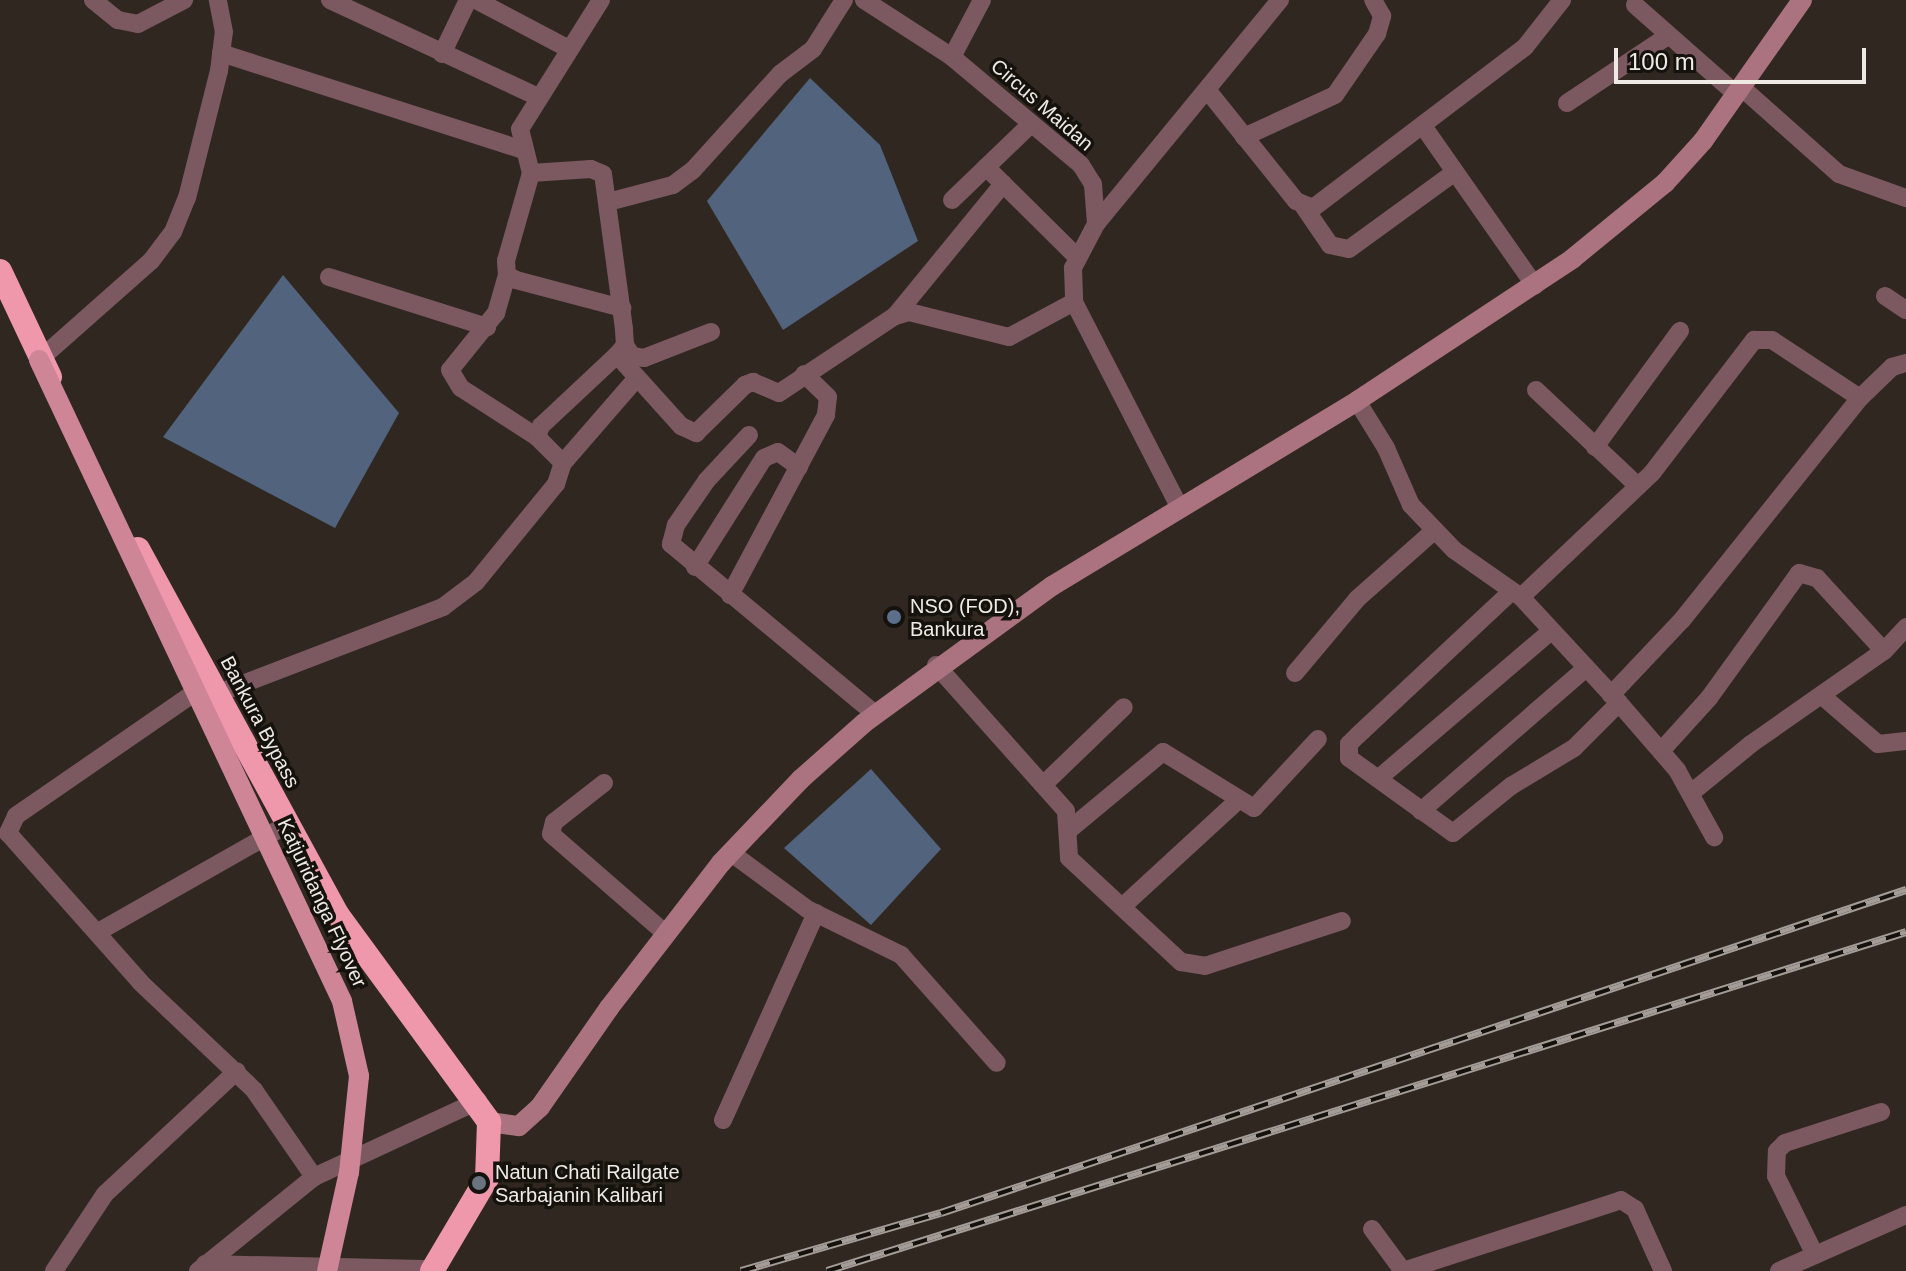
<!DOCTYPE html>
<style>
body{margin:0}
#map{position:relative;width:1906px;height:1271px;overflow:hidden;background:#302820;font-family:Helvetica,sans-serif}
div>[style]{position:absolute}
.water>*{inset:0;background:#52637e}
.street>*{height:18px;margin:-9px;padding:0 9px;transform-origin:9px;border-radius:9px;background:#7c5860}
.secondary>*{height:20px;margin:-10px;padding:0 10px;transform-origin:10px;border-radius:10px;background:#ab727f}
.highway>*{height:24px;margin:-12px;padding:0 12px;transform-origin:12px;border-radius:12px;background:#ef97ab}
.rail>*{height:8px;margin-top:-4px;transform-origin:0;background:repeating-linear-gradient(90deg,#15120e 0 15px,#a49d97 0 30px);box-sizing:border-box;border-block:2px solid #a49d97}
.primary-bridge>*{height:20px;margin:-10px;padding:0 10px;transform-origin:10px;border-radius:10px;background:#ce8596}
.dots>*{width:22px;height:22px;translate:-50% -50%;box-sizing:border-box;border:4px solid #15120e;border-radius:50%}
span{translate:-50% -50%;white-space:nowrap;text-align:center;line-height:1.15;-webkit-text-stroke:7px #15120e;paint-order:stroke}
.street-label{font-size:20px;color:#f0eae5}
.poi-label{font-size:20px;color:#f0eae5}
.left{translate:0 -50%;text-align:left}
.scale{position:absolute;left:1614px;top:48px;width:252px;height:36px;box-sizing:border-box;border:4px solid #f0eae5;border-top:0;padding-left:10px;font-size:24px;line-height:28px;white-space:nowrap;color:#f0eae5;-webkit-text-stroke:6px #15120e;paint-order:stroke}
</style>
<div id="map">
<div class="water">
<i style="clip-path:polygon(810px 78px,880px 145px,918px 241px,783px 330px,707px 201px)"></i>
<i style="clip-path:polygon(283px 275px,399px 413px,335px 528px,163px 437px)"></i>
<i style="clip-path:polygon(871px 769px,941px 849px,871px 925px,784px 848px)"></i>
</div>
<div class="street">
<i style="left:93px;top:0;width:32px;rotate:39deg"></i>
<i style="left:118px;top:20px;width:20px;rotate:11deg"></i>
<i style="left:138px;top:24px;width:52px;rotate:-27.6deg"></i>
<i style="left:330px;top:0;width:230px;rotate:25deg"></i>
<i style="left:476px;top:0;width:105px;rotate:27.8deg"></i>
<i style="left:601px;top:0;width:152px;rotate:122.1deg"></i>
<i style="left:520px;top:129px;width:45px;rotate:76deg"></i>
<i style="left:531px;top:173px;width:91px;rotate:105.9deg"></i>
<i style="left:506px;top:261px;width:14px;rotate:86deg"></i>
<i style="left:507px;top:275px;width:10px;rotate:29deg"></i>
<i style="left:516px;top:280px;width:110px;rotate:14.8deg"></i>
<i style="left:864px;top:0;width:105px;rotate:32.9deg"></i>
<i style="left:952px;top:57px;width:168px;rotate:39.9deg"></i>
<i style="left:1081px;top:165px;width:22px;rotate:58deg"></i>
<i style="left:1093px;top:184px;width:40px;rotate:85.7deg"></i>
<i style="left:1096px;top:224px;width:50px;rotate:117.6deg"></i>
<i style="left:1073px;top:268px;width:34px;rotate:88deg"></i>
<i style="left:1074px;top:302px;width:229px;rotate:62.8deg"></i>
<i style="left:1635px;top:5px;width:135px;rotate:41.4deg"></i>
<i style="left:221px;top:53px;width:317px;rotate:17.8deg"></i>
<i style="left:442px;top:54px;width:60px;rotate:-64.3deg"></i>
<i style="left:952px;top:57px;width:64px;rotate:-62.2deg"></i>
<i style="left:1741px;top:87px;width:131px;rotate:41.6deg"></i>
<i style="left:1839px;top:174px;width:71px;rotate:19.7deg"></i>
<i style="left:1208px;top:91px;width:141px;rotate:51.3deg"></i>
<i style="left:1296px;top:201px;width:18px;rotate:22deg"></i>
<i style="left:1313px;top:208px;width:266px;rotate:-37.2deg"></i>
<i style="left:1525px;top:47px;width:60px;rotate:-51.8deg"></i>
<i style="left:1567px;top:103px;width:121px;rotate:-33.6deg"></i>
<i style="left:1423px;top:126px;width:195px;rotate:55deg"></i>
<i style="left:1244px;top:137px;width:100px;rotate:-24.8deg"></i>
<i style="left:1335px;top:95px;width:74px;rotate:-55.5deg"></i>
<i style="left:1377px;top:34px;width:19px;rotate:-74deg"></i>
<i style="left:1382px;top:16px;width:18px;rotate:-119deg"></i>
<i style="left:986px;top:167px;width:129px;rotate:44.7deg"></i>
<i style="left:952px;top:200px;width:110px;rotate:-43.9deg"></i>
<i style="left:608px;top:202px;width:67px;rotate:-14.7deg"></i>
<i style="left:673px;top:185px;width:25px;rotate:-37deg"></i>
<i style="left:693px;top:170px;width:130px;rotate:-47.8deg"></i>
<i style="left:780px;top:74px;width:41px;rotate:-37.1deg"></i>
<i style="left:813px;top:49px;width:58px;rotate:-57.7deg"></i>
<i style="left:1304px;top:207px;width:46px;rotate:55.6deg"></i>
<i style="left:1330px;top:245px;width:19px;rotate:12deg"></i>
<i style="left:1349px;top:249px;width:131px;rotate:-36deg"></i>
<i style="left:1096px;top:224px;width:290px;rotate:-50.6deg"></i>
<i style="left:507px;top:275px;width:40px;rotate:106deg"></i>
<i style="left:496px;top:313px;width:73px;rotate:128.9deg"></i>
<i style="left:450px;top:370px;width:21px;rotate:59deg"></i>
<i style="left:461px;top:388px;width:90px;rotate:32.8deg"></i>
<i style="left:329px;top:277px;width:166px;rotate:17.6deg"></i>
<i style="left:1885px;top:296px;width:25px;rotate:34deg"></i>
<i style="left:895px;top:316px;width:171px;rotate:-50.7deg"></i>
<i style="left:625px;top:345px;width:13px;rotate:58deg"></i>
<i style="left:632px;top:356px;width:12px;rotate:9deg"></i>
<i style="left:644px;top:358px;width:72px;rotate:-21.2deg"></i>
<i style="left:617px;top:355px;width:96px;rotate:48deg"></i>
<i style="left:681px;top:426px;width:17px;rotate:25deg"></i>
<i style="left:696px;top:433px;width:69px;rotate:-44.4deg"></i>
<i style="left:745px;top:385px;width:9px;rotate:-21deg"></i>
<i style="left:753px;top:382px;width:28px;rotate:23deg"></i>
<i style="left:779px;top:393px;width:139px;rotate:-33.6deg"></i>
<i style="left:895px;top:316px;width:15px;rotate:-16deg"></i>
<i style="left:909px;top:312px;width:103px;rotate:14deg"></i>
<i style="left:1009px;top:337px;width:74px;rotate:-28.3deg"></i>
<i style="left:39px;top:360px;width:149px;rotate:-41.5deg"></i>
<i style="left:151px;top:261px;width:36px;rotate:-53deg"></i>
<i style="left:173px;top:232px;width:37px;rotate:-68deg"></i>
<i style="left:187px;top:198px;width:131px;rotate:-75.9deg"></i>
<i style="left:219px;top:71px;width:39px;rotate:-83deg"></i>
<i style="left:224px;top:32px;width:33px;rotate:-101deg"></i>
<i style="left:1536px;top:390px;width:140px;rotate:43.3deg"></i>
<i style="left:1357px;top:401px;width:55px;rotate:58.3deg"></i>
<i style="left:1386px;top:448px;width:62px;rotate:66.3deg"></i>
<i style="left:1411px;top:505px;width:62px;rotate:46.3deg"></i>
<i style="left:1454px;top:550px;width:82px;rotate:35deg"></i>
<i style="left:1521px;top:597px;width:144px;rotate:47.2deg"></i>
<i style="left:1619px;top:703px;width:89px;rotate:49.1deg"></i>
<i style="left:1677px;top:770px;width:77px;rotate:61.1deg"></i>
<i style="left:749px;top:435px;width:62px;rotate:133deg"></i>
<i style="left:707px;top:480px;width:55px;rotate:124.6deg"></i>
<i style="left:676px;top:525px;width:20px;rotate:105deg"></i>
<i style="left:671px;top:544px;width:266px;rotate:39.8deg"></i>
<i style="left:1595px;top:447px;width:144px;rotate:-53.8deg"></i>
<i style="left:563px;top:463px;width:113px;rotate:-49deg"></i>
<i style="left:695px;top:567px;width:129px;rotate:-57.7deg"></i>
<i style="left:764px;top:458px;width:15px;rotate:-23deg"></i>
<i style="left:778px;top:452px;width:26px;rotate:36deg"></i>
<i style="left:1512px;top:591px;width:211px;rotate:136.9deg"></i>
<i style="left:1358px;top:735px;width:13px;rotate:135deg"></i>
<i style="left:1349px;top:744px;width:14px;rotate:90deg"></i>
<i style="left:1349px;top:758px;width:128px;rotate:35.8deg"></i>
<i style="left:1453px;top:833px;width:75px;rotate:-39deg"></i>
<i style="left:1511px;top:786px;width:74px;rotate:-31.1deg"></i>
<i style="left:1574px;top:748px;width:64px;rotate:-45deg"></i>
<i style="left:730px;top:595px;width:204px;rotate:-61.9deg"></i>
<i style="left:826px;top:415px;width:18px;rotate:-84deg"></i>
<i style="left:828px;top:397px;width:33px;rotate:-136deg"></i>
<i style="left:1521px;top:597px;width:180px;rotate:-43.4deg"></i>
<i style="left:1652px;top:473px;width:168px;rotate:-52.5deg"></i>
<i style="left:1754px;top:340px;width:18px"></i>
<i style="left:1772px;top:340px;width:105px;rotate:33.4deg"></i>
<i style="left:936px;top:665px;width:195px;rotate:48.3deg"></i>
<i style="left:1066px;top:811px;width:47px;rotate:86.3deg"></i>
<i style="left:1069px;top:858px;width:153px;rotate:42.9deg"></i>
<i style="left:1181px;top:962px;width:24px;rotate:9deg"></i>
<i style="left:1205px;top:966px;width:144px;rotate:-18.2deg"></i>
<i style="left:1295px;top:673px;width:97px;rotate:-50deg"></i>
<i style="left:1357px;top:599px;width:104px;rotate:-41.5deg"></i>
<i style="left:207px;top:684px;width:232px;rotate:145.4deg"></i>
<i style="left:16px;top:816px;width:19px;rotate:115deg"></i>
<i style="left:8px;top:833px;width:200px;rotate:48.4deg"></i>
<i style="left:141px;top:983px;width:156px;rotate:43.4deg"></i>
<i style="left:254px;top:1090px;width:106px;rotate:55.4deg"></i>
<i style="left:219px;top:693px;width:240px;rotate:-21deg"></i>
<i style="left:443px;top:607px;width:41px;rotate:-37.1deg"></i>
<i style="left:476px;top:582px;width:127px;rotate:-50.8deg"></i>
<i style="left:556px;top:484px;width:22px;rotate:-72deg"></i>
<i style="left:563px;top:463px;width:37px;rotate:-135deg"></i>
<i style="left:537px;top:437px;width:12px;rotate:-70deg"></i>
<i style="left:541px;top:426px;width:104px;rotate:-43.1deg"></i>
<i style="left:617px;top:355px;width:13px;rotate:-51deg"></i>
<i style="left:625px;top:345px;width:16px;rotate:-94deg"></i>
<i style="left:624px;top:329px;width:156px;rotate:-97.7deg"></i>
<i style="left:603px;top:174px;width:13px;rotate:-157deg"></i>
<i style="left:591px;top:169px;width:60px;rotate:176.2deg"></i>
<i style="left:1611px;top:695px;width:103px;rotate:-46.6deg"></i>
<i style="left:1682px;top:620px;width:285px;rotate:-51.3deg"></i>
<i style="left:1860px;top:398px;width:45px;rotate:-44.1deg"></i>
<i style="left:1892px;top:367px;width:15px;rotate:-16deg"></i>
<i style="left:1821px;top:695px;width:75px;rotate:40.7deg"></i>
<i style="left:1878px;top:744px;width:28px;rotate:-6deg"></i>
<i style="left:1661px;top:751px;width:72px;rotate:-47.8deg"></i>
<i style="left:1709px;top:698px;width:154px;rotate:-54.2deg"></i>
<i style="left:1799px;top:573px;width:19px;rotate:16deg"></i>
<i style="left:1817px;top:578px;width:99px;rotate:47.5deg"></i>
<i style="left:1379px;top:778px;width:226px;rotate:-40.5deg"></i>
<i style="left:604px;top:783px;width:63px;rotate:142deg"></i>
<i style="left:554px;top:822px;width:12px;rotate:104deg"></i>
<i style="left:551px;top:834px;width:151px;rotate:41deg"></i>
<i style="left:1043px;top:785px;width:112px;rotate:-43.9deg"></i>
<i style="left:1691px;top:793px;width:77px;rotate:-39.2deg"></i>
<i style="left:1751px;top:744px;width:162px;rotate:-35deg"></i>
<i style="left:1884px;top:651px;width:33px;rotate:-47deg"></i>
<i style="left:1421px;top:811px;width:218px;rotate:-40.9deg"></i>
<i style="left:1069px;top:830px;width:122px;rotate:-39.7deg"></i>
<i style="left:1163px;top:752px;width:107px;rotate:31.6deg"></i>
<i style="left:1254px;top:808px;width:94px;rotate:-47.2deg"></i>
<i style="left:730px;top:852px;width:96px;rotate:36.5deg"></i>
<i style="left:807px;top:909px;width:105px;rotate:26.1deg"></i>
<i style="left:901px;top:955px;width:144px;rotate:48.4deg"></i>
<i style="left:1122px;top:907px;width:155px;rotate:-42.6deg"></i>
<i style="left:98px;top:932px;width:216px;rotate:-29.6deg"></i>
<i style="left:723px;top:1120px;width:227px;rotate:-65.8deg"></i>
<i style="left:1372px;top:1229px;width:52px;rotate:53.6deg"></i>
<i style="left:1403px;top:1271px;width:229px;rotate:-18deg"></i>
<i style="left:1621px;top:1200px;width:17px;rotate:33deg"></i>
<i style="left:1635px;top:1209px;width:68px;rotate:65.7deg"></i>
<i style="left:1815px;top:1255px;width:88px;rotate:-116.3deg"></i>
<i style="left:1776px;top:1176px;width:25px;rotate:-88deg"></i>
<i style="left:1777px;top:1151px;width:11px;rotate:-45deg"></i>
<i style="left:1785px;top:1143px;width:101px;rotate:-17.9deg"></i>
<i style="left:205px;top:1264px;width:228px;rotate:1.3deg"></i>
<i style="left:54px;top:1271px;width:92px;rotate:-56.5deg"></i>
<i style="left:105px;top:1194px;width:180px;rotate:-43deg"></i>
<i style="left:198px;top:1271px;width:149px;rotate:-39deg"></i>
<i style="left:314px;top:1177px;width:181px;rotate:-24.9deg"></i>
<i style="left:1779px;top:1271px;width:139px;rotate:-23.8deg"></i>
</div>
<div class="secondary">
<i style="left:489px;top:1122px;width:30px;rotate:8deg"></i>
<i style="left:519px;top:1126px;width:28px;rotate:-42deg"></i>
<i style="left:540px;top:1107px;width:121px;rotate:-55.1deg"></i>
<i style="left:609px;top:1008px;width:183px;rotate:-52.3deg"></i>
<i style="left:721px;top:863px;width:116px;rotate:-46.4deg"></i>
<i style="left:801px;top:779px;width:84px;rotate:-41.6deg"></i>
<i style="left:864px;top:723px;width:233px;rotate:-36.1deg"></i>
<i style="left:1052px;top:586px;width:357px;rotate:-31.2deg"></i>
<i style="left:1357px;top:401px;width:258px;rotate:-33.4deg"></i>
<i style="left:1572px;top:259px;width:120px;rotate:-39.3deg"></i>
<i style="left:1665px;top:183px;width:57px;rotate:-47.9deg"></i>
<i style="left:1703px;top:141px;width:172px;rotate:-54.9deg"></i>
</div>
<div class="highway">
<i style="left:0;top:271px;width:117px;rotate:64.7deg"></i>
<i style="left:138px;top:549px;width:416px;rotate:61.4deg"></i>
<i style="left:337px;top:914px;width:258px;rotate:53.8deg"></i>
<i style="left:489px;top:1122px;width:56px;rotate:92deg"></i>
<i style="left:487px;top:1178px;width:108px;rotate:120.6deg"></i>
</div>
<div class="rail">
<i style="left:741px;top:1271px;width:208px;rotate:-16.2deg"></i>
<i style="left:941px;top:1213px;width:1018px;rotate:-18.51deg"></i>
<i style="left:827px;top:1271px;width:1131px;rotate:-17.44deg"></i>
</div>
<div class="primary-bridge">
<i style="left:39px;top:360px;width:709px;rotate:64.7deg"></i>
<i style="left:342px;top:1001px;width:77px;rotate:77.2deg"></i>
<i style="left:359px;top:1076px;width:97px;rotate:95.9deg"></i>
<i style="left:349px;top:1172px;width:101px;rotate:102.5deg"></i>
</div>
<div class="dots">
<i style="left:894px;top:617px;background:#5c6f8a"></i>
<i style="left:479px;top:1183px;background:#6b7280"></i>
</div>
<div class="street-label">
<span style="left:1042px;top:105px;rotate:41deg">Circus Maidan</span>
<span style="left:260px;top:722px;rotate:62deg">Bankura Bypass</span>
<span style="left:322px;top:903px;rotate:65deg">Katjuridanga Flyover</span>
</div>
<div class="poi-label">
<span class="left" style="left:910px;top:618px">NSO (FOD),<br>Bankura</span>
<span class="left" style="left:495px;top:1184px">Natun Chati Railgate<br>Sarbajanin Kalibari</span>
</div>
<div class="scale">100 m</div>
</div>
